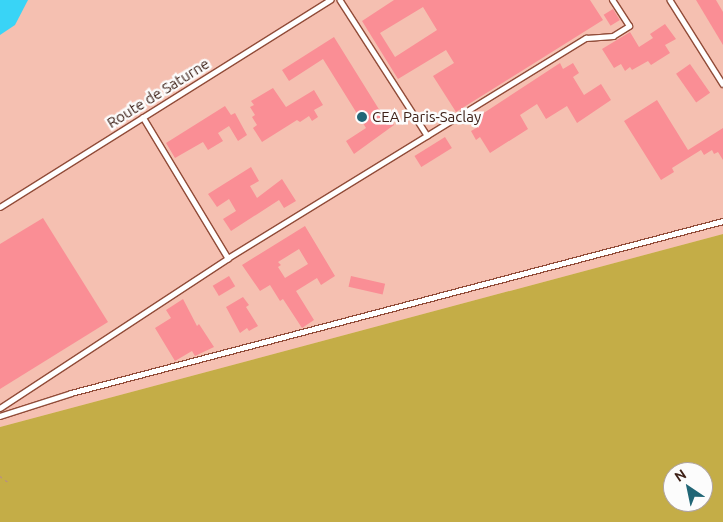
<!DOCTYPE html>
<style>
body{margin:0}
#map{position:relative;width:723px;height:522px;overflow:hidden;background:#ffcec0;font-family:Ubuntu,sans-serif}
div>[style]{position:absolute}
.built>*{inset:0;background:#f5c0b1}
.green>*{inset:0;background:#c4ad47}
.water>*{inset:0;background:#39d4f6}
.building>*{inset:0;background:#fa8e95;transform-origin:0 0}
.path>*{height:1px;margin-top:-0.5px;transform-origin:0;background:repeating-linear-gradient(90deg,#b88e82 0 2.5px,transparent 0 6.5px)}
.roads{filter:drop-shadow(1px 0 #914c39) drop-shadow(-1px 0 #914c39) drop-shadow(0 1px #914c39) drop-shadow(0 -1px #914c39)}
.service>*{height:4.5px;margin:-2.25px;padding:0 2.25px;transform-origin:2.25px;border-radius:2.25px;background:#fff}
.dots>*{width:14px;height:14px;translate:-50% -50%;box-sizing:border-box;border:2px solid #fcfcfc;border-radius:50%}
span{translate:-50% -50%;white-space:nowrap;text-align:center;line-height:1.15;-webkit-text-stroke:5px #fcfcfc;paint-order:stroke}
.street-label{font-size:15px;color:#3d2017}
.poi-label{font-size:15px;color:#3d2017}
.left{translate:0 -50%;text-align:left}
.north{position:absolute;left:663px;top:462px;width:50px;height:50px;box-sizing:border-box;background:#fcfcfc;border:1px solid #b0a4a0;border-radius:50%;rotate:326deg;font-size:14px;font-weight:700;line-height:20px;text-align:center;color:#3d2017}
.north::after{content:'';display:block;margin:auto;width:18px;height:22px;background:#216676;clip-path:polygon(50% 0,100% 100%,50% 72%,0 100%)}
</style>
<div id="map">
<div class="built">
<i style="clip-path:polygon(0 0,723px 0,723px 234px,0 427px)"></i>
</div>
<div class="green">
<i style="clip-path:polygon(evenodd,723px 234px,723px 522px,0 522px,0 427px,723px 234px,673px 472px,703px 472px,703px 502px,673px 502px,673px 472px)"></i>
</div>
<div class="water">
<i style="clip-path:polygon(0 0,28px 0,15px 25px,0 35px)"></i>
</div>
<div class="building">
<i style="clip-path:polygon(evenodd,394px 0,590px 0,603px 20px,456px 112px,433px 76px,454px 63px,446px 50px,398px 79px,362px 21px,394px 0,423px 7px,437px 30px,395px 57px,380px 33px,423px 7px)"></i>
<i style="clip-path:polygon(696px 0,716px 0,723px 12px,723px 45px)"></i>
<i style="left:613px;top:9px;width:13px;height:11px;rotate:58deg"></i>
<i style="clip-path:polygon(665px 24px,676px 39px,665px 45px,670px 53px,651px 65px,648px 61px,632px 70px,630px 67px,625px 71px,621px 64px,614px 68px,602px 49px,630px 32px,639px 47px,653px 38px,650px 34px)"></i>
<i style="clip-path:polygon(334px 37px,385px 119px,388px 116px,394px 125px,354px 154px,346px 141px,366px 128px,323px 59px,289px 81px,282px 70px)"></i>
<i style="clip-path:polygon(560px 63px,563px 69px,573px 63px,579px 73px,573px 77px,584px 95px,601px 84px,611px 100px,577px 123px,567px 106px,546px 119px,537px 104px,520px 115px,528px 129px,490px 153px,480px 137px,476px 140px,471px 131px,478px 127px,473px 120px)"></i>
<i style="left:690px;top:64px;width:35px;height:17px;rotate:55deg"></i>
<i style="clip-path:polygon(273px 88px,286px 107px,314px 90px,323px 105px,314px 110px,318px 117px,312px 121px,309px 116px,300px 122px,297px 120px,262px 142px,253px 128px,257px 125px,252px 117px,255px 115px,250px 107px,254px 105px,251px 101px)"></i>
<i style="clip-path:polygon(657px 100px,688px 150px,723px 128px,723px 160px,718px 152px,714px 154px,712px 150px,704px 155px,701px 150px,672px 168px,674px 172px,661px 180px,624px 121px)"></i>
<i style="clip-path:polygon(225px 106px,231px 115px,235px 113px,247px 135px,238px 141px,229px 126px,218px 133px,223px 141px,208px 150px,203px 142px,175px 158px,166px 143px)"></i>
<i style="left:445px;top:137px;width:13px;height:36px;rotate:58deg"></i>
<i style="clip-path:polygon(251px 167px,259px 181px,250px 186px,257px 198px,282px 179px,296px 201px,284px 208px,279px 200px,231px 231px,223px 219px,236px 211px,229px 199px,217px 207px,208px 194px)"></i>
<i style="clip-path:polygon(43px 218px,108px 322px,0 389px,0 244px)"></i>
<i style="clip-path:polygon(evenodd,305px 226px,335px 276px,321px 285px,317px 278px,296px 291px,314px 320px,302px 328px,283px 299px,280px 301px,270px 285px,260px 291px,242px 265px,305px 226px,299px 249px,308px 264px,285px 278px,278px 267px,281px 265px,278px 262px,299px 249px)"></i>
<i style="left:229px;top:276px;width:12px;height:19px;rotate:59deg"></i>
<i style="left:351px;top:276px;width:35px;height:11px;rotate:13deg"></i>
<i style="clip-path:polygon(243px 297px,249px 305px,246px 307px,258px 326px,249px 331px,247px 328px,240px 333px,226px 307px)"></i>
<i style="clip-path:polygon(183px 299px,197px 326px,199px 324px,214px 347px,195px 356px,192px 351px,175px 361px,155px 328px,171px 318px,166px 310px)"></i>
</div>
<div class="path">
<i style="left:0;top:476px;width:10px;rotate:37deg"></i>
</div>
<div class="roads">
<div class="service">
<i style="left:340px;top:0;width:161px;rotate:57.2deg"></i>
<i style="left:670px;top:0;width:99px;rotate:57.8deg"></i>
<i style="left:143px;top:117px;width:165px;rotate:58.9deg"></i>
<i style="left:0;top:207px;width:390px;rotate:-32.1deg"></i>
<i style="left:0;top:408px;width:273px;rotate:-33.3deg"></i>
<i style="left:228px;top:258px;width:420px;rotate:-31.6deg"></i>
<i style="left:586px;top:38px;width:27px;rotate:-4deg"></i>
<i style="left:613px;top:36px;width:19px;rotate:-32deg"></i>
<i style="left:629px;top:26px;width:31px;rotate:-123deg"></i>
<i style="left:0;top:416px;width:75px;rotate:-17.9deg"></i>
<i style="left:71px;top:393px;width:674px;rotate:-14.78deg"></i>
</div>
</div>
<div class="dots">
<i style="left:362px;top:117px;background:#216676"></i>
</div>
<div class="street-label">
<span style="left:158px;top:93px;rotate:-32deg">Route de Saturne</span>
</div>
<div class="poi-label">
<span class="left" style="left:372px;top:117px">CEA Paris-Saclay</span>
</div>
<div class="north">N</div>
</div>
